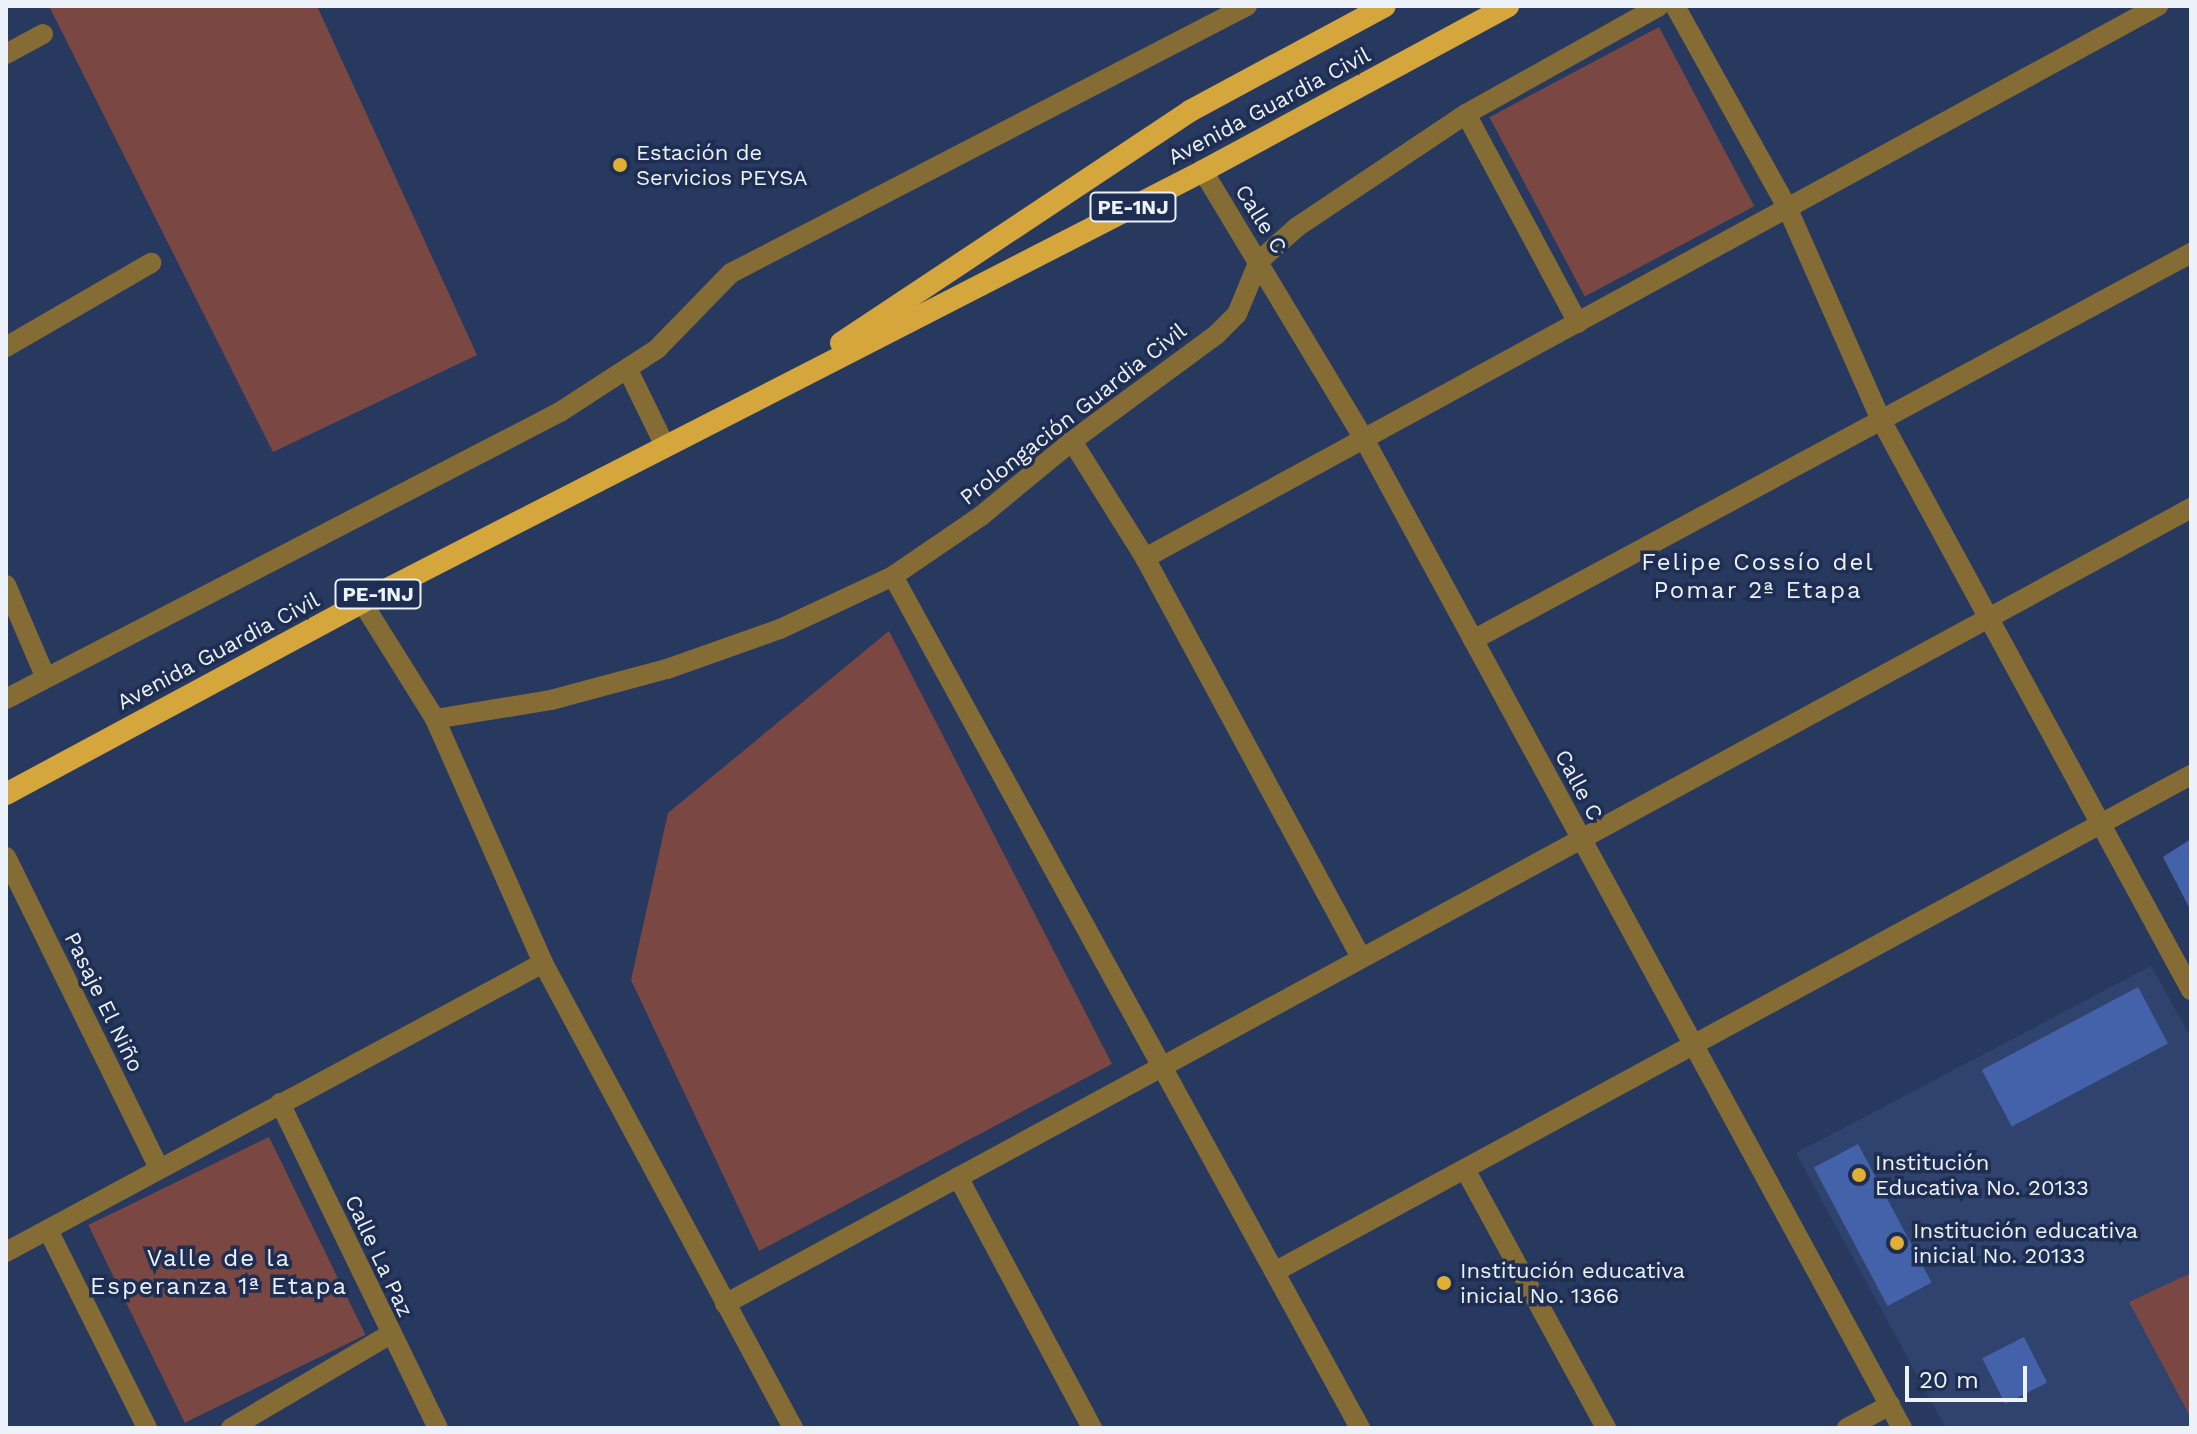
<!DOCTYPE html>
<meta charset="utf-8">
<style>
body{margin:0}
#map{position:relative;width:2197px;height:1434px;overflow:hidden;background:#28395f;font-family:"Work Sans",sans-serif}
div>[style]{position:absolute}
.built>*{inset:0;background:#2f436e}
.green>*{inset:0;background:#7b4743;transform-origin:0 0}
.building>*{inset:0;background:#4462a9;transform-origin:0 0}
.service>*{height:20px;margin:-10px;padding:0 10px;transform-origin:10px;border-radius:10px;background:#856c35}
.minor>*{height:20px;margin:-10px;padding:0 10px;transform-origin:10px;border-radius:10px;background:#856c35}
.trunk>*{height:22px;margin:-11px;padding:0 11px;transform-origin:11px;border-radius:11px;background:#d4a63c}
.dots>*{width:22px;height:22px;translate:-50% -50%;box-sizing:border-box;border:4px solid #1e2e53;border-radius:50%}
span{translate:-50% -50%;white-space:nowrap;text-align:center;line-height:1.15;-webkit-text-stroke:7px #1e2e53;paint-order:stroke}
.shield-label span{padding:2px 6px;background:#1e2e53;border:2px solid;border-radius:6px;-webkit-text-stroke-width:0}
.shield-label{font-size:20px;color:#ecf1fa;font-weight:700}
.street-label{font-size:22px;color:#ecf1fa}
.poi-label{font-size:22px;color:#ecf1fa}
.left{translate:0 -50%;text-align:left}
.neighbourhood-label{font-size:24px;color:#ecf1fa;letter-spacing:2px}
.frame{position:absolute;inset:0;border:8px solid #ecf1fa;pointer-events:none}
.scale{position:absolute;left:1905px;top:1366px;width:122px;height:36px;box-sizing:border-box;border:4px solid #ecf1fa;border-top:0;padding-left:10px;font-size:24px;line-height:28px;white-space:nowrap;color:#ecf1fa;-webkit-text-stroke:6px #1e2e53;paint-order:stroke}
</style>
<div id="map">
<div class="built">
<i style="clip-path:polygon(2151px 966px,2191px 1037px,2191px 1428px,1946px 1428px,1796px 1153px)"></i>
</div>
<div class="green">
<i style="clip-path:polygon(49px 6px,317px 6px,477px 355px,273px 452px)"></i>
<i style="left:1659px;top:27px;width:203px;height:192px;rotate:62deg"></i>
<i style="clip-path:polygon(889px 631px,1112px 1064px,759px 1251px,631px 980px,668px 813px)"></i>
<i style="left:269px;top:1137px;width:220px;height:201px;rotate:64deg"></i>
<i style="clip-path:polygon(2191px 1273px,2191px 1418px,2129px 1302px)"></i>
</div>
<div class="building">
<i style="clip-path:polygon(2191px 839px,2191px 911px,2163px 857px)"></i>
<i style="left:2138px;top:987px;width:64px;height:177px;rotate:62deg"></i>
<i style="left:1858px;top:1144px;width:157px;height:50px;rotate:62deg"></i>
<i style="left:2024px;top:1337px;width:51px;height:47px;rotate:63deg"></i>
</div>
<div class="service">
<i style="left:628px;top:370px;width:85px;rotate:64deg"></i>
</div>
<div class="minor">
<i style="left:1675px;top:6px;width:230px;rotate:60.9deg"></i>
<i style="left:1787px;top:207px;width:233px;rotate:66.2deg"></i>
<i style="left:1881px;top:420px;width:649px;rotate:61.46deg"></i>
<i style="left:6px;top:54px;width:42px;rotate:-28.4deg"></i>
<i style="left:1466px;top:114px;width:237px;rotate:61.8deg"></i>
<i style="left:1203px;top:171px;width:310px;rotate:59deg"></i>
<i style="left:1363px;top:437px;width:1128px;rotate:61.46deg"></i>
<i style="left:6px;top:347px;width:168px;rotate:-30.1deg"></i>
<i style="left:1072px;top:441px;width:138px;rotate:58deg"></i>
<i style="left:1145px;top:558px;width:452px;rotate:61.6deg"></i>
<i style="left:1145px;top:558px;width:1154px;rotate:-28.59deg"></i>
<i style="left:893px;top:576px;width:972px;rotate:61.27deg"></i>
<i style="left:6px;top:585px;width:99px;rotate:66.8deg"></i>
<i style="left:362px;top:602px;width:138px;rotate:58deg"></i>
<i style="left:435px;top:719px;width:267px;rotate:66.1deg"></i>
<i style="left:543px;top:963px;width:528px;rotate:61.74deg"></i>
<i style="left:1473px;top:640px;width:816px;rotate:-28.32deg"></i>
<i style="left:6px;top:699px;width:624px;rotate:-27.39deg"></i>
<i style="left:560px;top:412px;width:116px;rotate:-33deg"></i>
<i style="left:657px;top:349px;width:106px;rotate:-45.8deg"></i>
<i style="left:731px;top:273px;width:581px;rotate:-27.36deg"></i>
<i style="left:435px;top:719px;width:118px;rotate:-9.3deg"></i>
<i style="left:551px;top:700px;width:120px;rotate:-15deg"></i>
<i style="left:667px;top:669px;width:120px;rotate:-19.5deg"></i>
<i style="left:780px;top:629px;width:125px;rotate:-25.1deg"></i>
<i style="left:893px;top:576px;width:107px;rotate:-34.3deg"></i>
<i style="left:981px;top:516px;width:118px;rotate:-39.5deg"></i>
<i style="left:1072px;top:441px;width:180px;rotate:-36.4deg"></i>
<i style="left:1217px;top:334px;width:28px;rotate:-45deg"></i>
<i style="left:1237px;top:314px;width:57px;rotate:-67.5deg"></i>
<i style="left:1259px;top:261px;width:51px;rotate:-41.8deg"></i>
<i style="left:1297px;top:227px;width:203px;rotate:-33.8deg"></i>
<i style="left:1466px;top:114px;width:221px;rotate:-29.2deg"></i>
<i style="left:6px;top:857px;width:347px;rotate:63.8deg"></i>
<i style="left:280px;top:1103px;width:361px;rotate:64.1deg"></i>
<i style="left:1466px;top:1171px;width:293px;rotate:61.4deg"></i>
<i style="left:958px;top:1177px;width:285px;rotate:61.9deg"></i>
<i style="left:48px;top:1230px;width:221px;rotate:63.4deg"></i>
<i style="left:6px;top:1252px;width:610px;rotate:-28.29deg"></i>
<i style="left:1278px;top:1270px;width:1039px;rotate:-28.47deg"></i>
<i style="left:725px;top:1304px;width:1668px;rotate:-28.5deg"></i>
<i style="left:231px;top:1428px;width:183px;rotate:-30.5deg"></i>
<i style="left:1847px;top:1428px;width:49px;rotate:-28.1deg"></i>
</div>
<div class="trunk">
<i style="left:841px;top:343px;width:419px;rotate:-33.6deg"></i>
<i style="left:1190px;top:111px;width:221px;rotate:-28.3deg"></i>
<i style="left:6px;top:794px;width:404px;rotate:-28.3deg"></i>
<i style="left:362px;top:602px;width:945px;rotate:-27.13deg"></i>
<i style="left:1203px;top:171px;width:347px;rotate:-28.4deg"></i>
</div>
<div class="dots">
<i style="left:620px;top:165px;background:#e1af34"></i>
<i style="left:1859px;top:1175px;background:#e1af34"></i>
<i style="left:1897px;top:1243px;background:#e1af34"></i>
<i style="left:1444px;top:1283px;background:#e1af34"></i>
</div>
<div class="shield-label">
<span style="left:1133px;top:207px">PE-1NJ</span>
<span style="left:378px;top:594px">PE-1NJ</span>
</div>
<div class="street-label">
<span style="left:1269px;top:106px;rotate:-28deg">Avenida Guardia Civil</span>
<span style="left:1261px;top:219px;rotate:58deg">Calle C</span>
<span style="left:1073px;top:414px;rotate:-38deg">Prolongación Guardia Civil</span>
<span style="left:218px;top:651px;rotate:-28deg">Avenida Guardia Civil</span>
<span style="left:1579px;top:785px;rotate:62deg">Calle C</span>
<span style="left:104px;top:1002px;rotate:64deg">Pasaje El Niño</span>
<span style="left:379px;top:1256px;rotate:65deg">Calle La Paz</span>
</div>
<div class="poi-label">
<span class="left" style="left:636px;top:165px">Estación de<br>Servicios PEYSA</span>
<span class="left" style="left:1875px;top:1175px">Institución<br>Educativa No. 20133</span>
<span class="left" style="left:1913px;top:1243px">Institución educativa<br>inicial No. 20133</span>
<span class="left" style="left:1460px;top:1283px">Institución educativa<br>inicial No. 1366</span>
</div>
<div class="neighbourhood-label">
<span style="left:1758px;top:577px">Felipe Cossío del<br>Pomar 2ª Etapa</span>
<span style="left:219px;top:1273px">Valle de la<br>Esperanza 1ª Etapa</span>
</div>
<div class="frame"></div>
<div class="scale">20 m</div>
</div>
